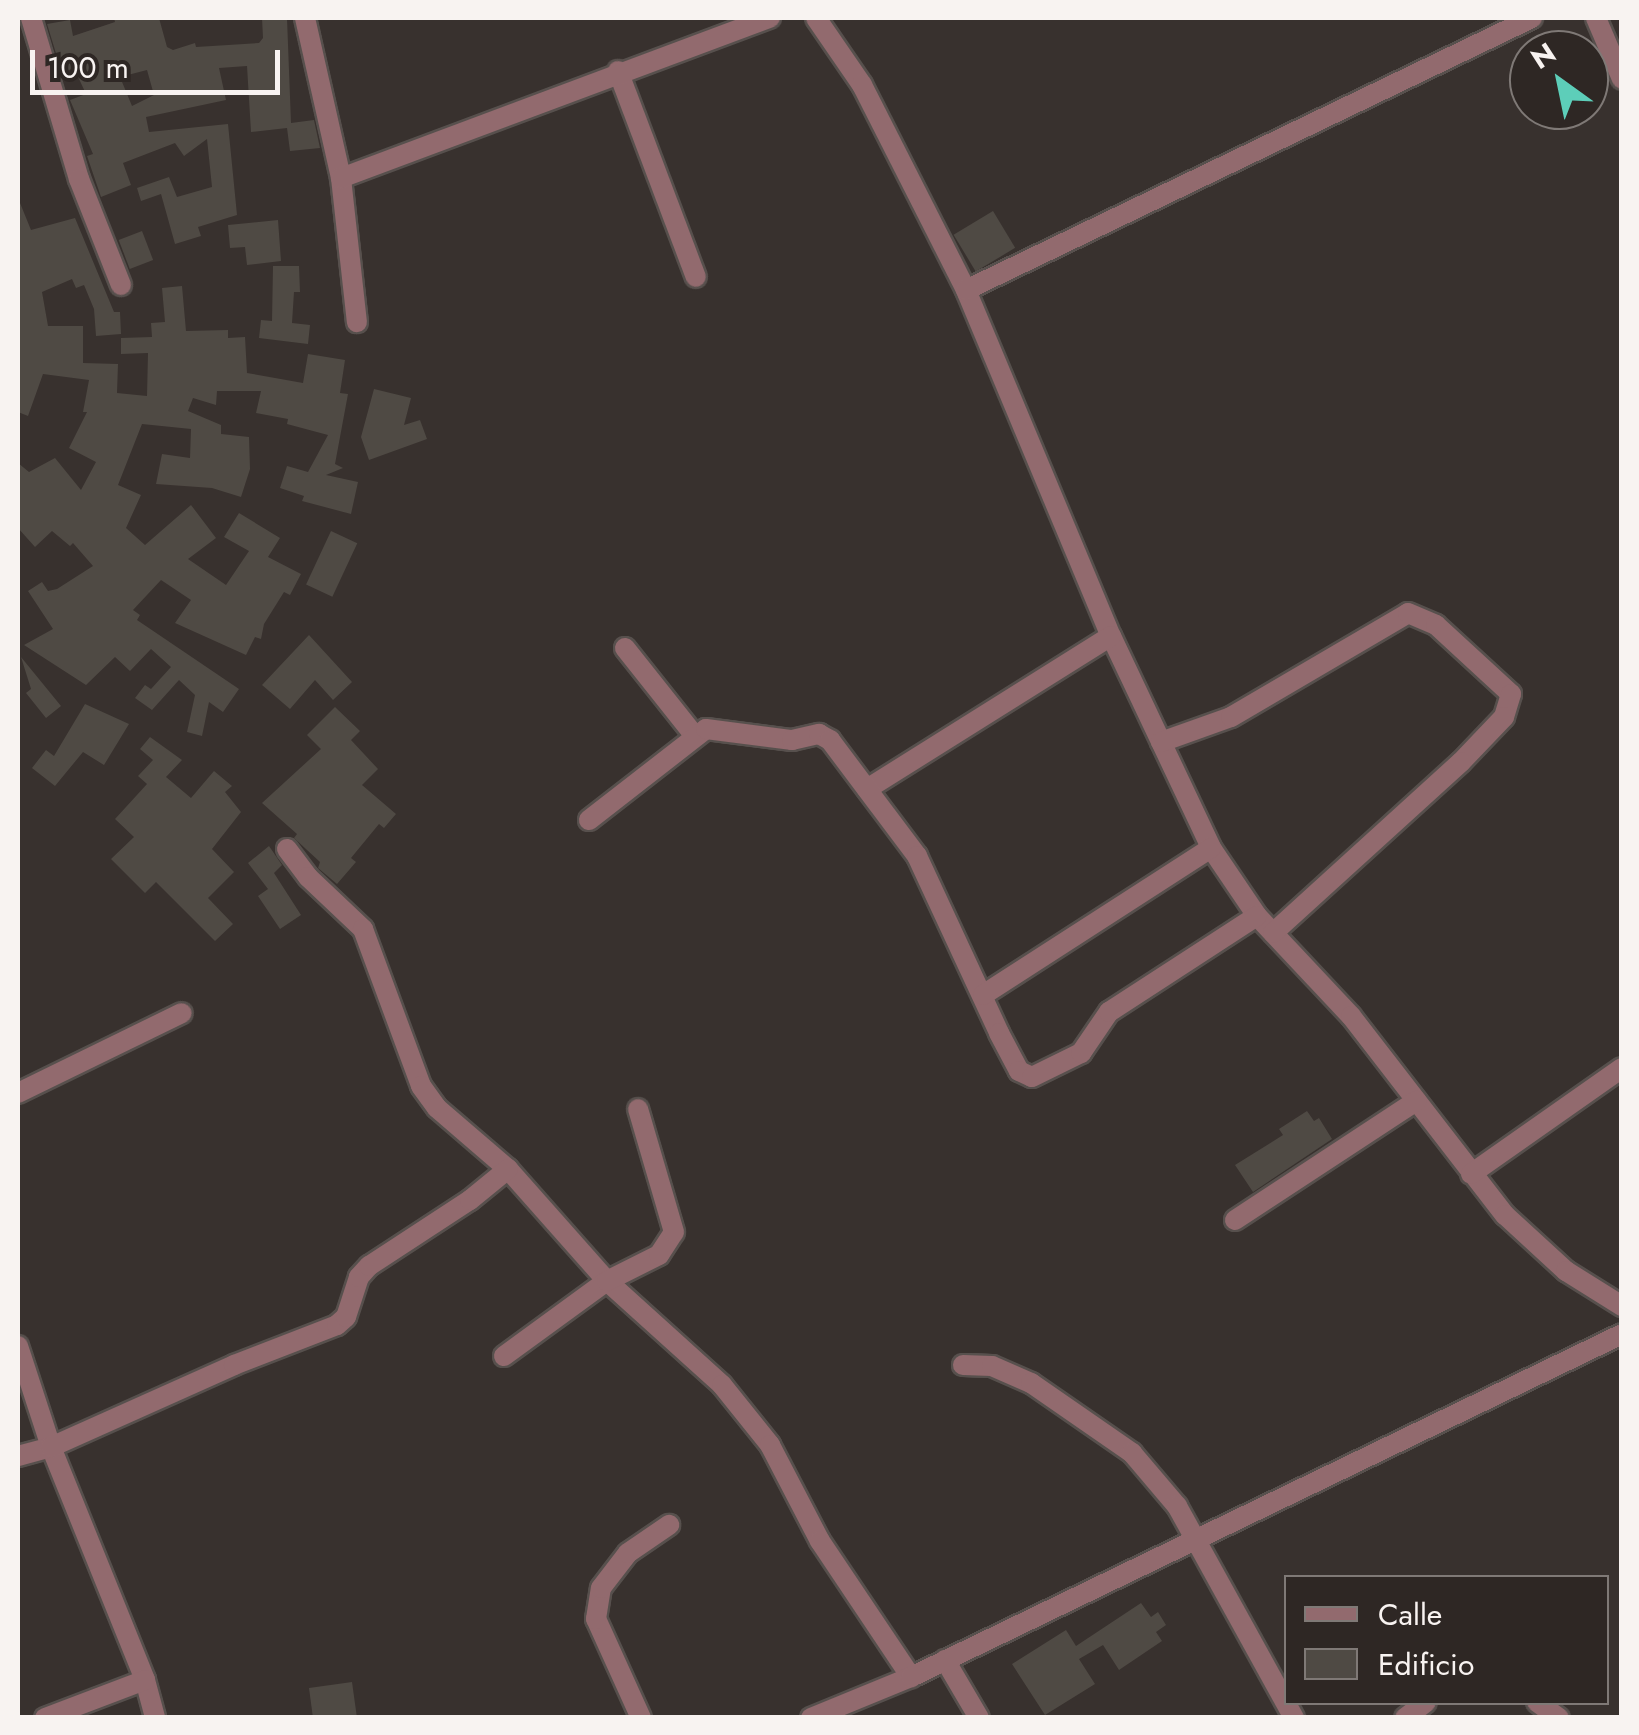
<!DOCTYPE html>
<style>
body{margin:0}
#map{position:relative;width:1639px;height:1735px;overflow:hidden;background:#38312e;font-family:Jost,sans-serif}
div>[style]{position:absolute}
.building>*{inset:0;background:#4f4a44;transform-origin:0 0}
.roads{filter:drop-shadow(2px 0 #57504d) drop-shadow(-2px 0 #57504d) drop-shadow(0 2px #57504d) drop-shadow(0 -2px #57504d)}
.minor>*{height:20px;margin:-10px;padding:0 10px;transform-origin:10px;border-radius:10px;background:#926a6e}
span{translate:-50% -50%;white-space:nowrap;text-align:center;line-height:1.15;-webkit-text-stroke:9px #2e2724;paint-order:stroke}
.frame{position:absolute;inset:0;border:20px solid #f8f3f1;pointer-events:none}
.legend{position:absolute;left:1284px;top:1575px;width:325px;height:130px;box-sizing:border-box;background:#2e2724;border:2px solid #7f7976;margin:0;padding:12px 18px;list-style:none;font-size:30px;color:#f8f3f1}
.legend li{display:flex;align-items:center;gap:20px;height:50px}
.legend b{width:50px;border:2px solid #7f7976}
.north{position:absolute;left:1509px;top:30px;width:100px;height:100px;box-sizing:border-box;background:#2e2724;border:2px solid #7f7976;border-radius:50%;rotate:327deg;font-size:28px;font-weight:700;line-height:40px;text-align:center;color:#f8f3f1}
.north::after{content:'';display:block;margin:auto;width:35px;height:45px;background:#5dceb9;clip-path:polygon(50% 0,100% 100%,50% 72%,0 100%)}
.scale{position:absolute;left:30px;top:50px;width:250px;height:45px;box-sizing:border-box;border:5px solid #f8f3f1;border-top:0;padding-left:12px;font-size:30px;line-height:35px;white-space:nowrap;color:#f8f3f1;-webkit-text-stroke:8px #2e2724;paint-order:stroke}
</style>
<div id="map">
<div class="building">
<i style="clip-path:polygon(evenodd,114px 18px,159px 18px,167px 47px,173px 50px,195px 43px,196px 47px,259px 43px,263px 38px,262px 18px,287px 18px,291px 123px,314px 120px,320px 148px,290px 151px,287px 128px,251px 132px,247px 66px,219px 68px,226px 100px,146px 117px,149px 132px,228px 124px,237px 215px,198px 227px,201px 236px,175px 244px,161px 194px,141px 201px,137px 188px,169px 177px,177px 197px,212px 187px,207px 139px,184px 156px,175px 143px,123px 163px,131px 185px,101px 197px,87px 156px,93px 154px,70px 100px,86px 94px,74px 68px,62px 73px,47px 24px,70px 20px,73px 36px,115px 22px,114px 18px,147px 70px,154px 95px,132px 106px,120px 77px,147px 70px)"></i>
<i style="clip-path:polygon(18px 198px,31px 230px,75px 218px,114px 312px,120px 312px,121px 334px,96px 336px,94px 309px,84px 285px,76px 288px,72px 279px,42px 292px,48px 326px,83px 326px,83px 363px,118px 364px,117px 393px,147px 396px,148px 353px,121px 354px,121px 338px,152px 337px,151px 323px,165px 322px,162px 288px,182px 286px,186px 331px,228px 330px,228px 338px,245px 337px,247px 373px,303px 383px,308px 354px,345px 360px,340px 393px,348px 394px,335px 464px,343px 468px,326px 475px,358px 482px,351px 514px,302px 501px,304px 496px,280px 488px,287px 466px,308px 472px,328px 435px,287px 424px,288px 419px,256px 413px,261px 391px,217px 391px,216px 405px,193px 398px,188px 411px,221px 425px,221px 434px,249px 437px,250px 469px,241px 497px,212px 488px,156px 484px,162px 454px,190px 458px,191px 429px,142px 424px,118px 485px,141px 495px,126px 528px,145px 545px,191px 505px,216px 538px,188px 559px,226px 585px,249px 551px,224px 537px,239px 513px,280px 538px,268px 557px,301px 574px,290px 595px,284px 592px,264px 624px,261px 639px,255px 637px,246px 655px,175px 623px,191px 600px,161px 580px,133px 610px,140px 615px,137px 620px,239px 689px,223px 712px,209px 702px,202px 736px,187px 732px,195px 695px,179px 680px,152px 710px,135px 698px,145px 685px,151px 689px,171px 667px,151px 649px,130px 671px,115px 657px,86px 685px,24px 645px,53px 629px,28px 591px,42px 582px,48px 591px,57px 589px,93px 566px,73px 543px,70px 546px,52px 531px,35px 547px,18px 528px,18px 463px,29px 472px,55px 458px,81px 490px,96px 462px,69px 448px,87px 412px,83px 412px,89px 380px,43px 374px,28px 416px,18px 412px)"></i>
<i style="left:993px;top:211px;width:43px;height:46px;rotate:59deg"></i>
<i style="clip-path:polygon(278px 220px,281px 261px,247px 265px,245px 247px,230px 248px,228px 225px)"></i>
<i style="left:142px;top:231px;width:31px;height:25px;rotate:69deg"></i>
<i style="clip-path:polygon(273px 266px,299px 266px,300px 292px,294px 292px,292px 323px,310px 325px,308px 344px,259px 338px,261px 320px,272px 321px)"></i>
<i style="clip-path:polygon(374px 389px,411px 398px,404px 425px,420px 420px,427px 439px,369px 460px,361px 437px)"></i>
<i style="left:331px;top:531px;width:29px;height:59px;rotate:25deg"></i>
<i style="clip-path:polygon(309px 635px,352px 682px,333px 700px,315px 680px,290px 709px,262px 685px)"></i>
<i style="clip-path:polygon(21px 657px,61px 706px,46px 718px,26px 693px,31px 689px)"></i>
<i style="clip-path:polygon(85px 704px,129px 724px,104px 765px,83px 752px,55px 786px,32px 768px,46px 750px,54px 756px)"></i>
<i style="clip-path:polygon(335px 707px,360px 731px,351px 740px,378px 769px,362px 785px,396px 814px,384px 828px,379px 824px,351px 858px,356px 862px,337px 884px,318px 868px,320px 862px,294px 838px,297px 834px,262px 803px,321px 749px,307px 735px)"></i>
<i style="clip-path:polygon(150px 737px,182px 760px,166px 777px,191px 798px,214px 771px,232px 786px,225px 792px,241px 812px,212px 849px,234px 872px,208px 898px,233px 924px,215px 941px,156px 882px,145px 893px,111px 859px,134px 837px,115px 819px,147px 784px,138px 776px,153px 760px,140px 749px)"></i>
<i style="clip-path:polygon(269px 846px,282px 865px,274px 873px,301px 915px,280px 929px,258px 896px,268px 889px,248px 863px)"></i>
<i style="clip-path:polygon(1307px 1111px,1314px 1121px,1319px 1118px,1332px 1139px,1253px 1192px,1235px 1165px,1283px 1135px,1279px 1129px)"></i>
<i style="clip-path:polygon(1141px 1603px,1151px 1617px,1158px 1612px,1166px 1625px,1156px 1632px,1162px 1641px,1119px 1670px,1103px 1645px,1079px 1659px,1095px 1684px,1045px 1715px,1012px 1664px,1066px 1630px,1076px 1646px)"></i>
<i style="clip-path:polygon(352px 1682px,357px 1718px,313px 1718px,309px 1688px)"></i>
</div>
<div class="roads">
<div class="minor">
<i style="left:31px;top:18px;width:168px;rotate:73.4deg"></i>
<i style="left:79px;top:179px;width:114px;rotate:68.4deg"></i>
<i style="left:305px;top:18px;width:164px;rotate:77.3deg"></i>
<i style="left:341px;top:178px;width:145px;rotate:83.7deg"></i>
<i style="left:816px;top:18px;width:81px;rotate:55.5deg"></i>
<i style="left:862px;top:85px;width:230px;rotate:63.1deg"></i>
<i style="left:966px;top:290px;width:375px;rotate:67.3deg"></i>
<i style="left:1111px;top:636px;width:234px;rotate:64.7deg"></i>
<i style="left:1211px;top:848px;width:82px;rotate:55.9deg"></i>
<i style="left:1257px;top:916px;width:137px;rotate:46.8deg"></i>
<i style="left:1351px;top:1016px;width:252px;rotate:52.3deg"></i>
<i style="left:1505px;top:1215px;width:83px;rotate:42.6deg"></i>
<i style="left:1566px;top:1271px;width:66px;rotate:32deg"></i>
<i style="left:1596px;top:18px;width:66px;rotate:66.9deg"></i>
<i style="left:618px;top:71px;width:220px;rotate:69.3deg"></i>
<i style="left:341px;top:178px;width:458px;rotate:-20.5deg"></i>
<i style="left:966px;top:290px;width:628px;rotate:-25.67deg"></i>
<i style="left:625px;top:648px;width:112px;rotate:51.5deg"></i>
<i style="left:1161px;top:742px;width:74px;rotate:-19.7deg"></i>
<i style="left:1231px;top:717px;width:205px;rotate:-30.4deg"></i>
<i style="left:1408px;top:613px;width:30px;rotate:23deg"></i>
<i style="left:1436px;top:625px;width:102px;rotate:42.6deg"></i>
<i style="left:1511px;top:694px;width:24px;rotate:107deg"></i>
<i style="left:1504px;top:717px;width:62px;rotate:133.7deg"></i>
<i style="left:1461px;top:762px;width:254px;rotate:137.7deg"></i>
<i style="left:867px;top:789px;width:288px;rotate:-32.1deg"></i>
<i style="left:589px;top:820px;width:148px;rotate:-37.9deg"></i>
<i style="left:706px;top:729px;width:87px;rotate:7.3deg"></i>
<i style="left:792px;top:740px;width:28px;rotate:-13deg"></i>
<i style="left:819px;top:734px;width:13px;rotate:29deg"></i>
<i style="left:830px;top:740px;width:145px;rotate:53.1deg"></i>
<i style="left:917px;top:856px;width:195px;rotate:65.1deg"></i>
<i style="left:999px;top:1033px;width:43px;rotate:62.2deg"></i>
<i style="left:1019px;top:1071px;width:14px;rotate:25deg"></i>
<i style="left:1032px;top:1077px;width:55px;rotate:-26.1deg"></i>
<i style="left:1081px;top:1053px;width:50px;rotate:-55.7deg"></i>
<i style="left:1109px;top:1012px;width:176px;rotate:-33deg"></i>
<i style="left:287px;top:849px;width:35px;rotate:53deg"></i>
<i style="left:308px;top:877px;width:76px;rotate:43.4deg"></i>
<i style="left:363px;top:929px;width:167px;rotate:69.7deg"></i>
<i style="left:421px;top:1086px;width:27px;rotate:54deg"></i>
<i style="left:437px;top:1108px;width:94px;rotate:40.7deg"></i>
<i style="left:508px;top:1169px;width:149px;rotate:48.5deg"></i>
<i style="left:607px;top:1281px;width:155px;rotate:42.1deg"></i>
<i style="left:722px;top:1385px;width:77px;rotate:51.3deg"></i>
<i style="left:770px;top:1445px;width:108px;rotate:62.5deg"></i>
<i style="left:820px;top:1541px;width:164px;rotate:56.2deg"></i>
<i style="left:983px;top:995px;width:271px;rotate:-32.8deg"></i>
<i style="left:18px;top:1093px;width:182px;rotate:-26deg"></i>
<i style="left:1471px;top:1174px;width:184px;rotate:-35.1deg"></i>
<i style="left:1235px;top:1220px;width:217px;rotate:-33.3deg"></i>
<i style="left:18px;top:1346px;width:106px;rotate:71.9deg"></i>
<i style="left:51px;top:1447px;width:251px;rotate:68deg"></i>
<i style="left:145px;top:1680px;width:39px;rotate:75deg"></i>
<i style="left:504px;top:1356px;width:127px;rotate:-36.1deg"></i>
<i style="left:607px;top:1281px;width:58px;rotate:-26.6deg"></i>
<i style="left:659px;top:1255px;width:27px;rotate:-57deg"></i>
<i style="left:674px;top:1232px;width:128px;rotate:-106.3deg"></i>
<i style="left:963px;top:1365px;width:29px;rotate:2deg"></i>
<i style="left:992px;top:1366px;width:43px;rotate:23.6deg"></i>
<i style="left:1031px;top:1383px;width:123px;rotate:34.7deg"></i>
<i style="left:1132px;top:1453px;width:70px;rotate:49.7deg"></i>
<i style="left:1177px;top:1506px;width:242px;rotate:61.1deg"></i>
<i style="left:18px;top:1456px;width:34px;rotate:-15deg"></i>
<i style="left:51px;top:1447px;width:201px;rotate:-24.1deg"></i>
<i style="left:234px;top:1365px;width:110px;rotate:-21.2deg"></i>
<i style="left:337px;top:1325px;width:12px;rotate:-42deg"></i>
<i style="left:346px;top:1317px;width:42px;rotate:-72deg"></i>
<i style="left:359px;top:1277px;width:15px;rotate:-48deg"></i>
<i style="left:369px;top:1266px;width:121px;rotate:-33.2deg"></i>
<i style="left:470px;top:1200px;width:49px;rotate:-39.2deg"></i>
<i style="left:945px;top:1660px;width:67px;rotate:59.6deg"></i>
<i style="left:1537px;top:1702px;width:27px;rotate:36deg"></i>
<i style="left:45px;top:1718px;width:107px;rotate:-20.8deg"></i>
<i style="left:641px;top:1718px;width:109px;rotate:-114.4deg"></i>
<i style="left:596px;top:1619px;width:31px;rotate:-81deg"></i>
<i style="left:601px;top:1588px;width:44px;rotate:-52.4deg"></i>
<i style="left:628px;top:1553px;width:50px;rotate:-34.3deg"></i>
<i style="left:811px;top:1718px;width:108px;rotate:-22.3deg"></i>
<i style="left:911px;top:1677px;width:789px;rotate:-25.75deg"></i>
<i style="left:1405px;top:1718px;width:26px;rotate:-37deg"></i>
</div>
</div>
<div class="frame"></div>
<ul class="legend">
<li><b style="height:12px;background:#926a6e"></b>Calle</li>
<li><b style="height:28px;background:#4f4a44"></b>Edificio</li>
</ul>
<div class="north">N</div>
<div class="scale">100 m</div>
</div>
